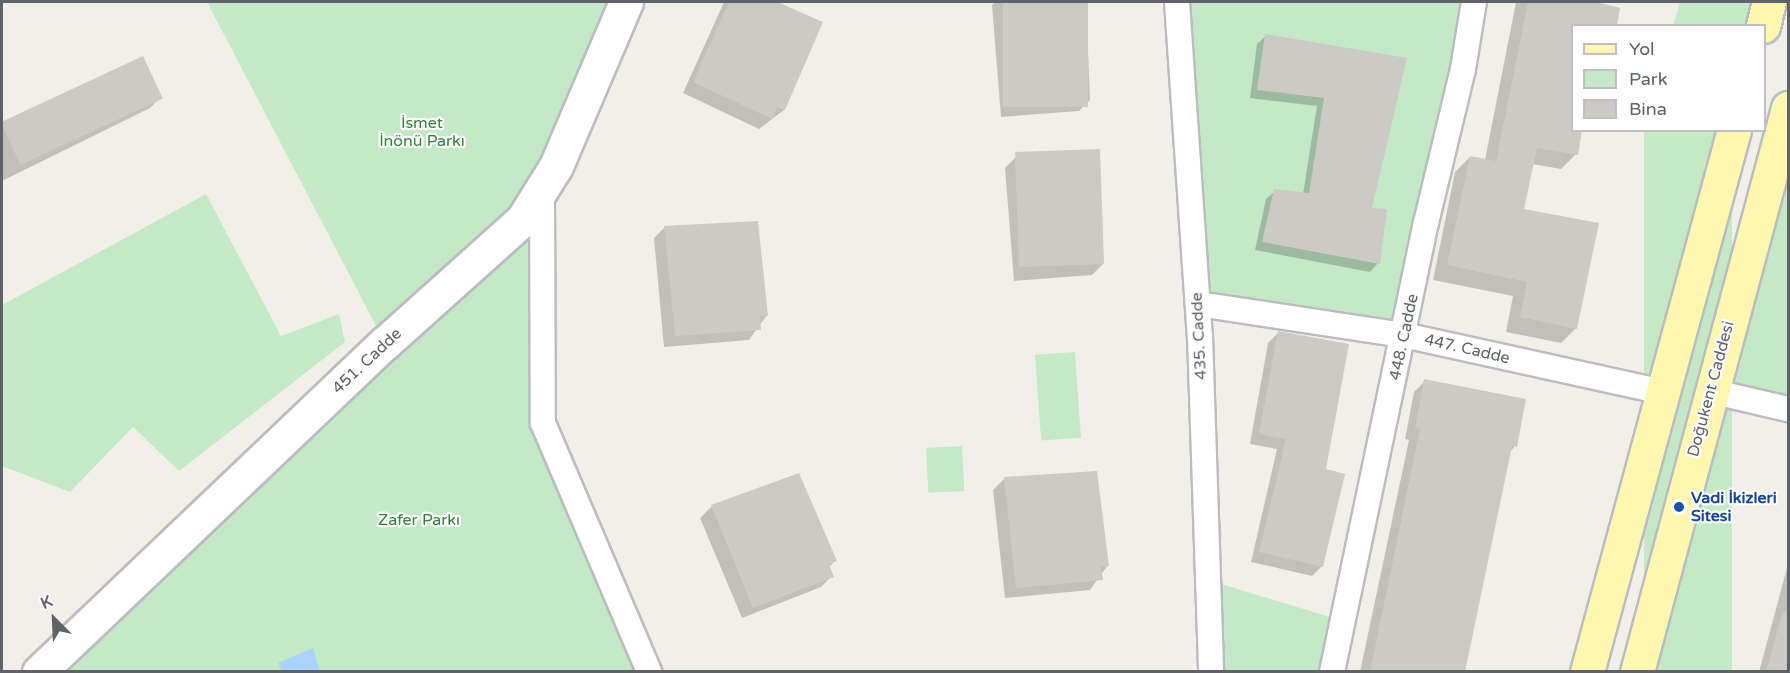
<!DOCTYPE html>
<meta charset="utf-8">
<style>
body{margin:0}
#map{position:relative;width:1790px;height:673px;overflow:hidden;background:#f1f0e8;font-family:"Varela Round",sans-serif}
div>[style]{position:absolute}
.green>*{inset:0;background:#c5e8c7;transform-origin:0 0}
.water>*{inset:0;background:#aad4ff}
.shadow>*{inset:0;background:#0003}
.building>*{inset:0;background:#cccac5;transform-origin:0 0}
.roads{filter:drop-shadow(2px 0 #babcc1) drop-shadow(-2px 0 #babcc1) drop-shadow(0 2px #babcc1) drop-shadow(0 -2px #babcc1)}
.street>*{height:24px;margin:-12px;padding:0 12px;transform-origin:12px;border-radius:12px;background:#fff}
.secondary>*{height:33px;margin:-16.5px;padding:0 16.5px;transform-origin:16.5px;border-radius:16.5px;background:#fff}
.primary>*{height:33px;margin:-16.5px;padding:0 16.5px;transform-origin:16.5px;border-radius:16.5px;background:#fff7af}
.dots>*{width:16px;height:16px;translate:-50% -50%;box-sizing:border-box;border:3px solid #fff;border-radius:50%}
span{translate:-50% -50%;white-space:nowrap;text-align:center;line-height:1.15;-webkit-text-stroke:4.5px #fff;paint-order:stroke}
.park-label{font-size:16px;color:#33823c}
.street-label{font-size:16px;color:#5f6268}
.transit-label{font-size:16px;color:#164399;font-weight:700}
.left{translate:0 -50%;text-align:left}
.frame{position:absolute;inset:0;border:3px solid #5f6268;pointer-events:none}
.legend{position:absolute;left:1571px;top:24px;width:195px;height:108px;box-sizing:border-box;background:#fff;border:2px solid #bfc0c3;margin:0;padding:8px 10px;list-style:none;font-size:18px;color:#5f6268}
.legend li{display:flex;align-items:center;gap:12px;height:30px}
.legend b{width:30px;border:2px solid #bfc0c3}
.north{position:absolute;left:24px;top:589px;width:60px;height:60px;-webkit-text-stroke:4px #fff;paint-order:stroke;rotate:336deg;font-size:16px;font-weight:700;line-height:24px;text-align:center;color:#5f6268}
.north::after{content:'';display:block;margin:auto;width:21px;height:27px;background:#5f6268;clip-path:polygon(50% 0,100% 100%,50% 72%,0 100%)}
</style>
<div id="map">
<div class="green">
<i style="clip-path:polygon(207px 2px,626px 2px,542px 189px,543px 423px,649px 671px,39px 672px,385px 343px)"></i>
<i style="clip-path:polygon(1177px 2px,1474px 2px,1404px 335px,1198px 304px)"></i>
<i style="clip-path:polygon(1680px 2px,1766px 2px,1760px 25px,1673px 26px)"></i>
<i style="clip-path:polygon(1788px 108px,1788px 409px,1710px 391px)"></i>
<i style="left:1644px;top:131px;width:88px;height:560px"></i>
<i style="clip-path:polygon(206px 194px,281px 336px,339px 314px,345px 342px,179px 471px,133px 427px,70px 492px,2px 466px,2px 305px)"></i>
<i style="left:1075px;top:352px;width:86px;height:40px;rotate:86deg"></i>
<i style="left:962px;top:446px;width:45px;height:36px;rotate:87deg"></i>
<i style="clip-path:polygon(1208px 580px,1343px 621px,1332px 671px,1211px 671px)"></i>
</div>
<div class="water">
<i style="clip-path:polygon(313px 648px,320px 671px,282px 671px,278px 663px)"></i>
</div>
<div class="shadow">
<i style="clip-path:polygon(724px 2px,778px 2px,821px 23px,784px 110px,759px 129px,683px 93px)"></i>
<i style="clip-path:polygon(995px 2px,1086px 2px,1090px 100px,1079px 111px,1001px 117px,992px 5px)"></i>
<i style="clip-path:polygon(1516px 2px,1594px 2px,1572px 26px,1576px 154px,1561px 169px,1532px 164px,1523px 210px,1576px 328px,1561px 343px,1506px 332px,1513px 296px,1433px 280px,1455px 172px,1470px 157px,1485px 160px)"></i>
<i style="clip-path:polygon(1266px 36px,1406px 60px,1370px 209px,1378px 263px,1370px 272px,1255px 250px,1266px 199px,1275px 191px,1303px 194px,1317px 106px,1250px 98px,1257px 44px)"></i>
<i style="clip-path:polygon(142px 58px,161px 97px,150px 108px,2px 181px,2px 127px)"></i>
<i style="clip-path:polygon(1016px 157px,1103px 264px,1092px 275px,1014px 281px,1005px 168px)"></i>
<i style="clip-path:polygon(665px 227px,767px 315px,749px 340px,664px 347px,654px 238px)"></i>
<i style="clip-path:polygon(1278px 333px,1324px 470px,1322px 566px,1312px 576px,1251px 562px,1277px 449px,1250px 444px,1268px 343px)"></i>
<i style="clip-path:polygon(1425px 381px,1515px 446px,1509px 453px,1457px 672px,1360px 672px,1409px 440px,1405px 439px,1414px 392px)"></i>
<i style="clip-path:polygon(798px 475px,835px 561px,829px 567px,832px 576px,821px 587px,742px 618px,700px 518px,711px 507px)"></i>
<i style="clip-path:polygon(1004px 479px,1108px 565px,1090px 590px,1005px 598px,993px 490px)"></i>
<i style="clip-path:polygon(1788px 564px,1788px 672px,1759px 672px)"></i>
</div>
<div class="building">
<i style="clip-path:polygon(729px 2px,777px 2px,823px 22px,785px 110px,777px 107px,772px 119px,693px 82px)"></i>
<i style="left:1003px;top:2px;width:85px;height:105px"></i>
<i style="clip-path:polygon(1528px 2px,1596px 2px,1620px 8px,1617px 26px,1572px 26px,1572px 130px,1582px 130px,1578px 155px,1537px 148px,1524px 209px,1599px 223px,1577px 329px,1520px 317px,1527px 282px,1447px 265px,1470px 156px,1496px 161px)"></i>
<i style="clip-path:polygon(1265px 34px,1407px 58px,1372px 208px,1387px 209px,1380px 264px,1262px 242px,1274px 189px,1309px 193px,1324px 98px,1257px 90px)"></i>
<i style="left:143px;top:56px;width:47px;height:157px;rotate:65deg"></i>
<i style="left:1100px;top:149px;width:115px;height:85px;rotate:88deg"></i>
<i style="clip-path:polygon(758px 221px,768px 316px,760px 316px,761px 330px,675px 336px,664px 226px)"></i>
<i style="clip-path:polygon(1278px 331px,1349px 344px,1326px 469px,1345px 474px,1323px 567px,1259px 552px,1286px 439px,1259px 434px)"></i>
<i style="clip-path:polygon(1424px 379px,1526px 399px,1517px 447px,1512px 446px,1465px 672px,1370px 672px,1420px 429px,1415px 428px)"></i>
<i style="clip-path:polygon(1097px 471px,1109px 566px,1101px 567px,1103px 580px,1016px 588px,1004px 477px)"></i>
<i style="clip-path:polygon(799px 473px,837px 561px,829px 564px,834px 577px,753px 608px,711px 505px)"></i>
<i style="clip-path:polygon(1783px 611px,1788px 611px,1788px 672px,1766px 672px)"></i>
</div>
<div class="roads">
<div class="street">
<i style="left:1177px;top:2px;width:335px;rotate:86.1deg"></i>
<i style="left:1200px;top:336px;width:336px;rotate:88.1deg"></i>
<i style="left:542px;top:189px;width:234px;rotate:89.8deg"></i>
<i style="left:543px;top:423px;width:271px;rotate:66.9deg"></i>
<i style="left:1198px;top:304px;width:208px;rotate:8.6deg"></i>
<i style="left:1404px;top:335px;width:265px;rotate:12.4deg"></i>
<i style="left:1710px;top:391px;width:80px;rotate:13deg"></i>
<i style="left:1332px;top:672px;width:459px;rotate:-78.2deg"></i>
<i style="left:1426px;top:223px;width:158px;rotate:-76.5deg"></i>
<i style="left:1463px;top:69px;width:68px;rotate:-80.7deg"></i>
</div>
<div class="secondary">
<i style="left:39px;top:672px;width:477px;rotate:-43.6deg"></i>
<i style="left:385px;top:343px;width:186px;rotate:-41.9deg"></i>
<i style="left:523px;top:219px;width:62px;rotate:-58.1deg"></i>
<i style="left:556px;top:166px;width:178px;rotate:-66.9deg"></i>
</div>
<div class="primary">
<i style="left:1763px;top:26px;width:25px;rotate:-76deg"></i>
<i style="left:1587px;top:672px;width:562px;rotate:-74.83deg"></i>
<i style="left:1637px;top:672px;width:584px;rotate:-75.01deg"></i>
</div>
</div>
<div class="dots">
<i style="left:1679px;top:507px;background:#1a4fb4"></i>
</div>
<div class="park-label">
<span style="left:422px;top:132px">İsmet<br>İnönü Parkı</span>
<span style="left:419px;top:520px">Zafer Parkı</span>
</div>
<div class="street-label">
<span style="left:1199px;top:336px;rotate:-93deg">435. Cadde</span>
<span style="left:1404px;top:337px;rotate:-78deg">448. Cadde</span>
<span style="left:1467px;top:349px;rotate:13deg">447. Cadde</span>
<span style="left:367px;top:361px;rotate:-43deg">451. Cadde</span>
<span style="left:1711px;top:389px;rotate:-75deg">Doğukent Caddesi</span>
</div>
<div class="transit-label">
<span class="left" style="left:1691px;top:507px">Vadi İkizleri<br>Sitesi</span>
</div>
<div class="frame"></div>
<ul class="legend">
<li><b style="height:8px;background:#fff7af"></b>Yol</li>
<li><b style="height:16px;background:#c5e8c7"></b>Park</li>
<li><b style="height:16px;background:#cccac5"></b>Bina</li>
</ul>
<div class="north">K</div>
</div>
